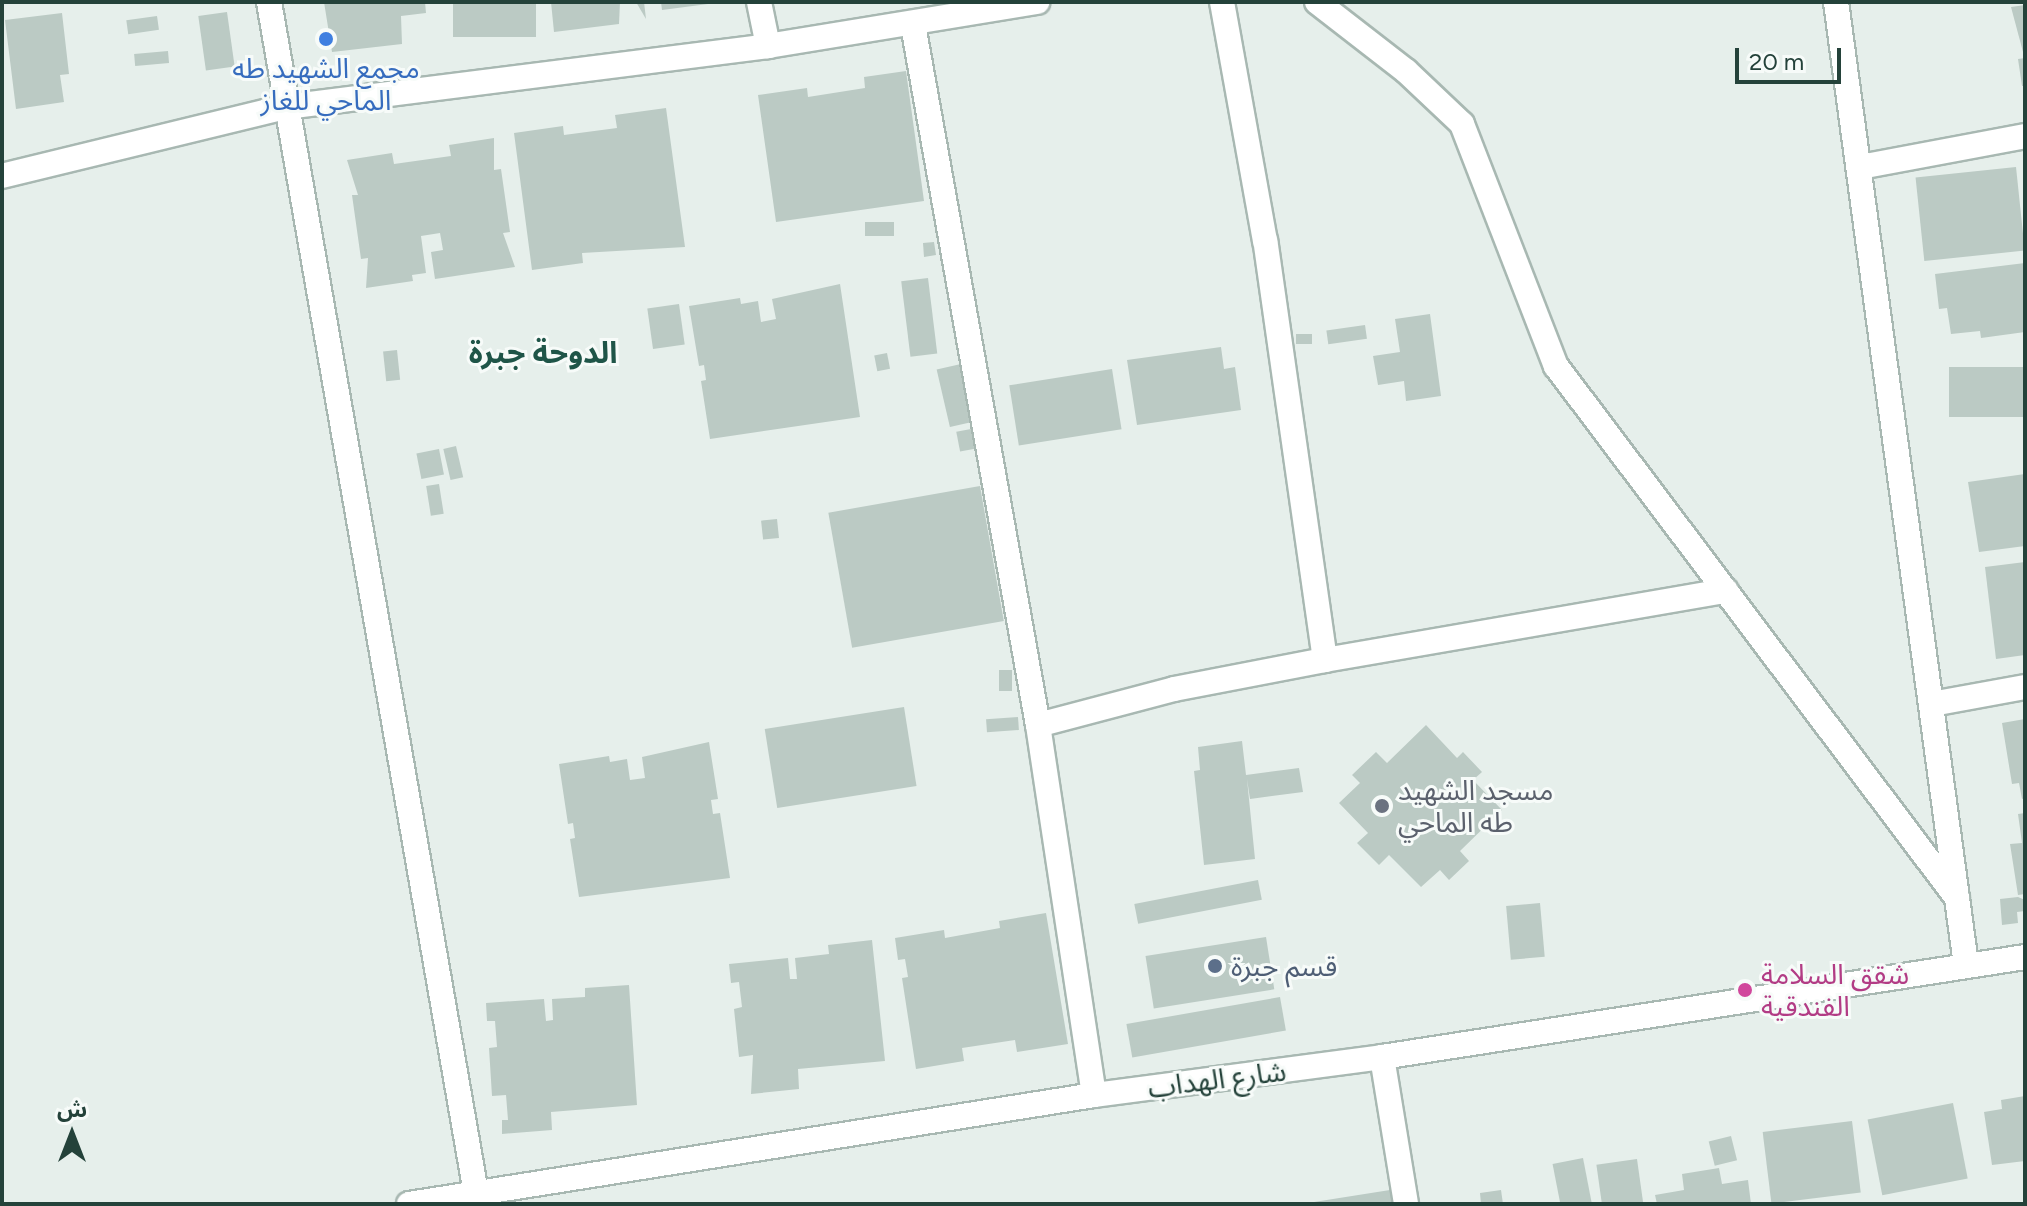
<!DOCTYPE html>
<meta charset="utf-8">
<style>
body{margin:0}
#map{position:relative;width:2027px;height:1206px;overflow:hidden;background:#e6efeb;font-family:Figtree,"Noto Sans Arabic",sans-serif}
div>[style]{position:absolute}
.building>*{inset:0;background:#bbcac4;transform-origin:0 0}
.roads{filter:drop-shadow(2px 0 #a8b8b2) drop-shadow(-2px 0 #a8b8b2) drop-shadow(0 2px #a8b8b2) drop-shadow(0 -2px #a8b8b2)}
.minor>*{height:24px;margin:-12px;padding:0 12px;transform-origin:12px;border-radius:12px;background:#fff}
.dots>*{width:22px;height:22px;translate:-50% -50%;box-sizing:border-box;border:4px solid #f7fbf9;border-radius:50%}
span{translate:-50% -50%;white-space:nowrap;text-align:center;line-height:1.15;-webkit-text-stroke:6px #f7fbf9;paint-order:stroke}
.shop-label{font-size:28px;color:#366cbe}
.worship-label{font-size:28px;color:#5b616d}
.left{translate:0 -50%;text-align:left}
.service-label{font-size:28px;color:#4e5e75}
.hotel-label{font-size:28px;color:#b23c85}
.street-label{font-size:28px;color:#24423a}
.neighbourhood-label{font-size:30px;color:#1f5548;font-weight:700}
.frame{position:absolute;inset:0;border:4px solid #24423a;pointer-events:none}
.north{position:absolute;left:32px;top:1094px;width:80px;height:80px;-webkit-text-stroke:6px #f7fbf9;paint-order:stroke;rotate:0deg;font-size:22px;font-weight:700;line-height:32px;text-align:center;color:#24423a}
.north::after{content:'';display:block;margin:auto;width:28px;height:36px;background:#24423a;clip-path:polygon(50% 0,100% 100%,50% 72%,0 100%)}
.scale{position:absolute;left:1735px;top:48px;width:106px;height:36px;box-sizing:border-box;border:4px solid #24423a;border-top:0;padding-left:10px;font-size:24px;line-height:28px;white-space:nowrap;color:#24423a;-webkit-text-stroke:6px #f7fbf9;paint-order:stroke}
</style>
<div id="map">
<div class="building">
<i style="clip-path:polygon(324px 2px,425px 2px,426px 13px,401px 16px,402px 44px,332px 52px)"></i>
<i style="left:453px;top:2px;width:83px;height:35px"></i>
<i style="clip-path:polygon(551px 2px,620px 2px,619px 24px,554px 32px)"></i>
<i style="clip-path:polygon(636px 2px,644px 2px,646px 19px)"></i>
<i style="clip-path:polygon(661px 2px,708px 2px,708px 4px,662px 10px)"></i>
<i style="clip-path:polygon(2025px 5px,2025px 52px,2023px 52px,2011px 7px)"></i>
<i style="left:227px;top:12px;width:55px;height:29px;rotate:82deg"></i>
<i style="clip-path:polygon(62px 13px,69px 74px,60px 75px,64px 102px,16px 109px,5px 20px)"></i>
<i style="left:157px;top:16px;width:14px;height:31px;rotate:82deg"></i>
<i style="left:168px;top:51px;width:12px;height:34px;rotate:85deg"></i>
<i style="clip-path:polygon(2025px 58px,2025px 86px,2022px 86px,2018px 59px)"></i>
<i style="clip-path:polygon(906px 71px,924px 201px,776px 222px,758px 95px,807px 88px,808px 97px,865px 88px,864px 77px)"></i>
<i style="clip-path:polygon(666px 108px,685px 247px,582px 253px,583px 263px,532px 270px,514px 133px,563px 126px,564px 135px,617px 128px,615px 115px)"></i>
<i style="clip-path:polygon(494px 138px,494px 170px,501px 169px,510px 232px,503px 233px,515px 267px,435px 279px,431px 252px,443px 250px,440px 233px,421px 236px,426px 273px,412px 275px,413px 281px,366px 288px,368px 258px,361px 259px,352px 195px,358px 195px,347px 160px,392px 153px,394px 164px,451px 156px,449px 145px)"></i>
<i style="left:2016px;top:167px;width:84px;height:101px;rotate:84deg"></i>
<i style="left:865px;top:222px;width:29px;height:14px"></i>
<i style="clip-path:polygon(934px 242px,936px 255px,924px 257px,923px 243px)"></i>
<i style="clip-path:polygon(2025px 263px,2025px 332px,1981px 338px,1980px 331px,1951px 334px,1947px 308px,1939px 309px,1935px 274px)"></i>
<i style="left:928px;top:278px;width:76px;height:27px;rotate:83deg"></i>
<i style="clip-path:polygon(840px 284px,860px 417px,710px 439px,701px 381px,706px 380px,704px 365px,699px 366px,689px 306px,740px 298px,741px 304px,758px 301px,761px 322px,776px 319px,772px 299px)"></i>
<i style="left:679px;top:304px;width:41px;height:32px;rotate:82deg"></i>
<i style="clip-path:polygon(1430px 314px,1441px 396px,1406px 401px,1404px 381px,1378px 385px,1373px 356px,1400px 352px,1395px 319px)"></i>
<i style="left:1365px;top:325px;width:14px;height:39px;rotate:82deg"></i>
<i style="left:1312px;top:334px;width:10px;height:16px;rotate:90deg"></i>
<i style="clip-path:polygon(1221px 347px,1224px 369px,1235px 367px,1241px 410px,1137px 425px,1127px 360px)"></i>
<i style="left:397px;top:350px;width:30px;height:14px;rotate:84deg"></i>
<i style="left:887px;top:353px;width:16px;height:13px;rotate:79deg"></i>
<i style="left:961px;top:364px;width:59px;height:25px;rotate:77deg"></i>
<i style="left:2025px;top:367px;width:50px;height:76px;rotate:90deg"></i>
<i style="left:1112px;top:369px;width:61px;height:104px;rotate:81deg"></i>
<i style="left:971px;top:429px;width:20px;height:15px;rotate:79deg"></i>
<i style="left:456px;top:446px;width:32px;height:13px;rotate:77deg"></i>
<i style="left:439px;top:449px;width:26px;height:23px;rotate:79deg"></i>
<i style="clip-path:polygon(2025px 474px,2025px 546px,1979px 552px,1968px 482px)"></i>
<i style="left:439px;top:484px;width:30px;height:13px;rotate:81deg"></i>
<i style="left:980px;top:486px;width:137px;height:154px;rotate:80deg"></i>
<i style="left:777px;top:519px;width:19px;height:16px;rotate:84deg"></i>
<i style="clip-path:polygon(2025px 562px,2025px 655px,1996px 659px,1985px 567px)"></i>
<i style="left:999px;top:670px;width:13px;height:21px"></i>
<i style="left:904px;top:707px;width:80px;height:141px;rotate:81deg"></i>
<i style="left:1018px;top:717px;width:13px;height:32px;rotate:86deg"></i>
<i style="clip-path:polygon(2025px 719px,2025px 798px,2022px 799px,2019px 783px,2012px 784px,2002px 723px)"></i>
<i style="clip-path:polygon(1426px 725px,1457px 758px,1463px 752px,1482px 772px,1473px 780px,1502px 810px,1460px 851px,1469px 861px,1449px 880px,1440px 870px,1421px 887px,1389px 855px,1379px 865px,1357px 843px,1368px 833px,1339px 803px,1360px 783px,1352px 775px,1376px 752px,1387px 763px)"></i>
<i style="clip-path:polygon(1242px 741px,1246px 775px,1299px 768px,1303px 792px,1250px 799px,1247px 779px,1255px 859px,1204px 865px,1194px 771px,1200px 770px,1198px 747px)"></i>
<i style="clip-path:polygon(709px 742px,718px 799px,711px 800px,713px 814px,720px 813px,730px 878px,579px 897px,570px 839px,575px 838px,573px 823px,568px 824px,559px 764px,609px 756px,610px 762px,627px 759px,630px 780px,645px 778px,642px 757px)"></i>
<i style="clip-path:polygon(2025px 813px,2025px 894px,2018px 895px,2010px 844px,2022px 843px,2018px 814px)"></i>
<i style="left:1258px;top:880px;width:20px;height:126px;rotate:79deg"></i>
<i style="clip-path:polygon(2018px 897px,2025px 900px,2025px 911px,2017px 912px,2018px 923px,2002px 925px,2000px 899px)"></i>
<i style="left:1540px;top:903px;width:54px;height:34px;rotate:85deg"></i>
<i style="clip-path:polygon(1046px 913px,1068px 1044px,1017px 1052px,1015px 1040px,962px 1048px,964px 1061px,916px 1069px,902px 978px,908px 977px,905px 959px,898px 960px,895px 938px,944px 930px,945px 938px,1000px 928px,999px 921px)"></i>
<i style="left:1266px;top:937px;width:53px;height:122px;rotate:81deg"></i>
<i style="clip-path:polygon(872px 940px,885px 1061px,798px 1069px,799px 1089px,751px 1094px,753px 1055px,739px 1057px,734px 1009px,742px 1007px,739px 982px,731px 983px,729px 964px,788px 958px,790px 979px,797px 979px,795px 958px,829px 954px,828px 945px)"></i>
<i style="clip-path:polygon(629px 985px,637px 1105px,551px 1112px,552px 1130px,502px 1134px,502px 1120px,508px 1120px,506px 1095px,492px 1096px,489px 1048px,497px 1047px,495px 1021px,487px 1021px,486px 1003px,544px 999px,546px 1021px,553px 1020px,552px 999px,585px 997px,585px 988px)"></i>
<i style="left:1280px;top:997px;width:34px;height:156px;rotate:80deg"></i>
<i style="clip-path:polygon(2025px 1096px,2025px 1161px,1992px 1165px,1984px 1112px,2002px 1109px,2001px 1100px)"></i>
<i style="left:1953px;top:1103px;width:77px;height:87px;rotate:79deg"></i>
<i style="left:1852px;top:1121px;width:72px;height:90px;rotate:83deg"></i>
<i style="left:1731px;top:1136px;width:25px;height:23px;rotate:76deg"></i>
<i style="left:1583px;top:1158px;width:47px;height:31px;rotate:79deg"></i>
<i style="left:1637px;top:1159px;width:45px;height:41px;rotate:82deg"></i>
<i style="clip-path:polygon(1719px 1168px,1722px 1184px,1748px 1180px,1751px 1204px,1657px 1204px,1655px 1195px,1684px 1190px,1682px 1174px)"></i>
<i style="clip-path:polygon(1390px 1190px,1393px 1204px,1315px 1204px,1314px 1202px)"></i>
<i style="clip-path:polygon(1501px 1190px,1503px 1204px,1481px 1204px,1480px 1193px)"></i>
</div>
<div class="roads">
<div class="minor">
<i style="left:269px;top:2px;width:1220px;rotate:80.14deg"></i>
<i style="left:759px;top:2px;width:45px;rotate:78.4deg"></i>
<i style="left:1317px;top:2px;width:113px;rotate:37.8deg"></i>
<i style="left:1406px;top:71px;width:77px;rotate:43.4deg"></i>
<i style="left:1462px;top:124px;width:260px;rotate:68.8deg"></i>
<i style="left:1556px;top:366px;width:666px;rotate:52.99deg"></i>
<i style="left:1836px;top:2px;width:972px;rotate:82.31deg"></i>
<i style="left:913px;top:25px;width:711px;rotate:79.88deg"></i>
<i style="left:1038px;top:725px;width:374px;rotate:81.4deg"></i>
<i style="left:1860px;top:167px;width:168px;rotate:-10.6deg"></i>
<i style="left:2px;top:176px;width:292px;rotate:-13.7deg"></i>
<i style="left:286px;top:107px;width:486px;rotate:-7.2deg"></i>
<i style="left:768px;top:46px;width:273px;rotate:-9.3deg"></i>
<i style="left:1325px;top:660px;width:407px;rotate:-9.8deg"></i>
<i style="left:1932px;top:704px;width:95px;rotate:-10.4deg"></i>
<i style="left:1038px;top:725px;width:141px;rotate:-14.8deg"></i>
<i style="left:1174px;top:689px;width:154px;rotate:-10.9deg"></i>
<i style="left:1325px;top:660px;width:423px;rotate:-98.1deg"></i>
<i style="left:1265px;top:241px;width:243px;rotate:-100.2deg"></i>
<i style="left:1382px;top:1057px;width:149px;rotate:80.7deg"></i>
<i style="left:409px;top:1204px;width:694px;rotate:-9.04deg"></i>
<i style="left:1094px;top:1095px;width:290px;rotate:-7.5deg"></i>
<i style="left:1382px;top:1057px;width:651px;rotate:-8.84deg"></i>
</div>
</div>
<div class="dots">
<i style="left:326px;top:39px;background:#3f7fe0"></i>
<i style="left:1382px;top:806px;background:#6b7280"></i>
<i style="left:1215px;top:966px;background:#5c6f8a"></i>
<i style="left:1745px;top:990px;background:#d1479c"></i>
</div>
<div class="shop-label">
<span style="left:326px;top:84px">مجمع الشهيد طه<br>الماحي للغاز</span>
</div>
<div class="worship-label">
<span class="left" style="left:1398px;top:806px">مسجد الشهيد<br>طه الماحي</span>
</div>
<div class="service-label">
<span class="left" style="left:1231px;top:966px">قسم جبرة</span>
</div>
<div class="hotel-label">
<span class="left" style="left:1761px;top:990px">شقق السلامة<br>الفندقية</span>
</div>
<div class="street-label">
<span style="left:1217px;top:1079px;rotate:-7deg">شارع الهداب</span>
</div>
<div class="neighbourhood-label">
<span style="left:543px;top:353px">الدوحة جبرة</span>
</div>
<div class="frame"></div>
<div class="north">ش</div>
<div class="scale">20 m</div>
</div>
